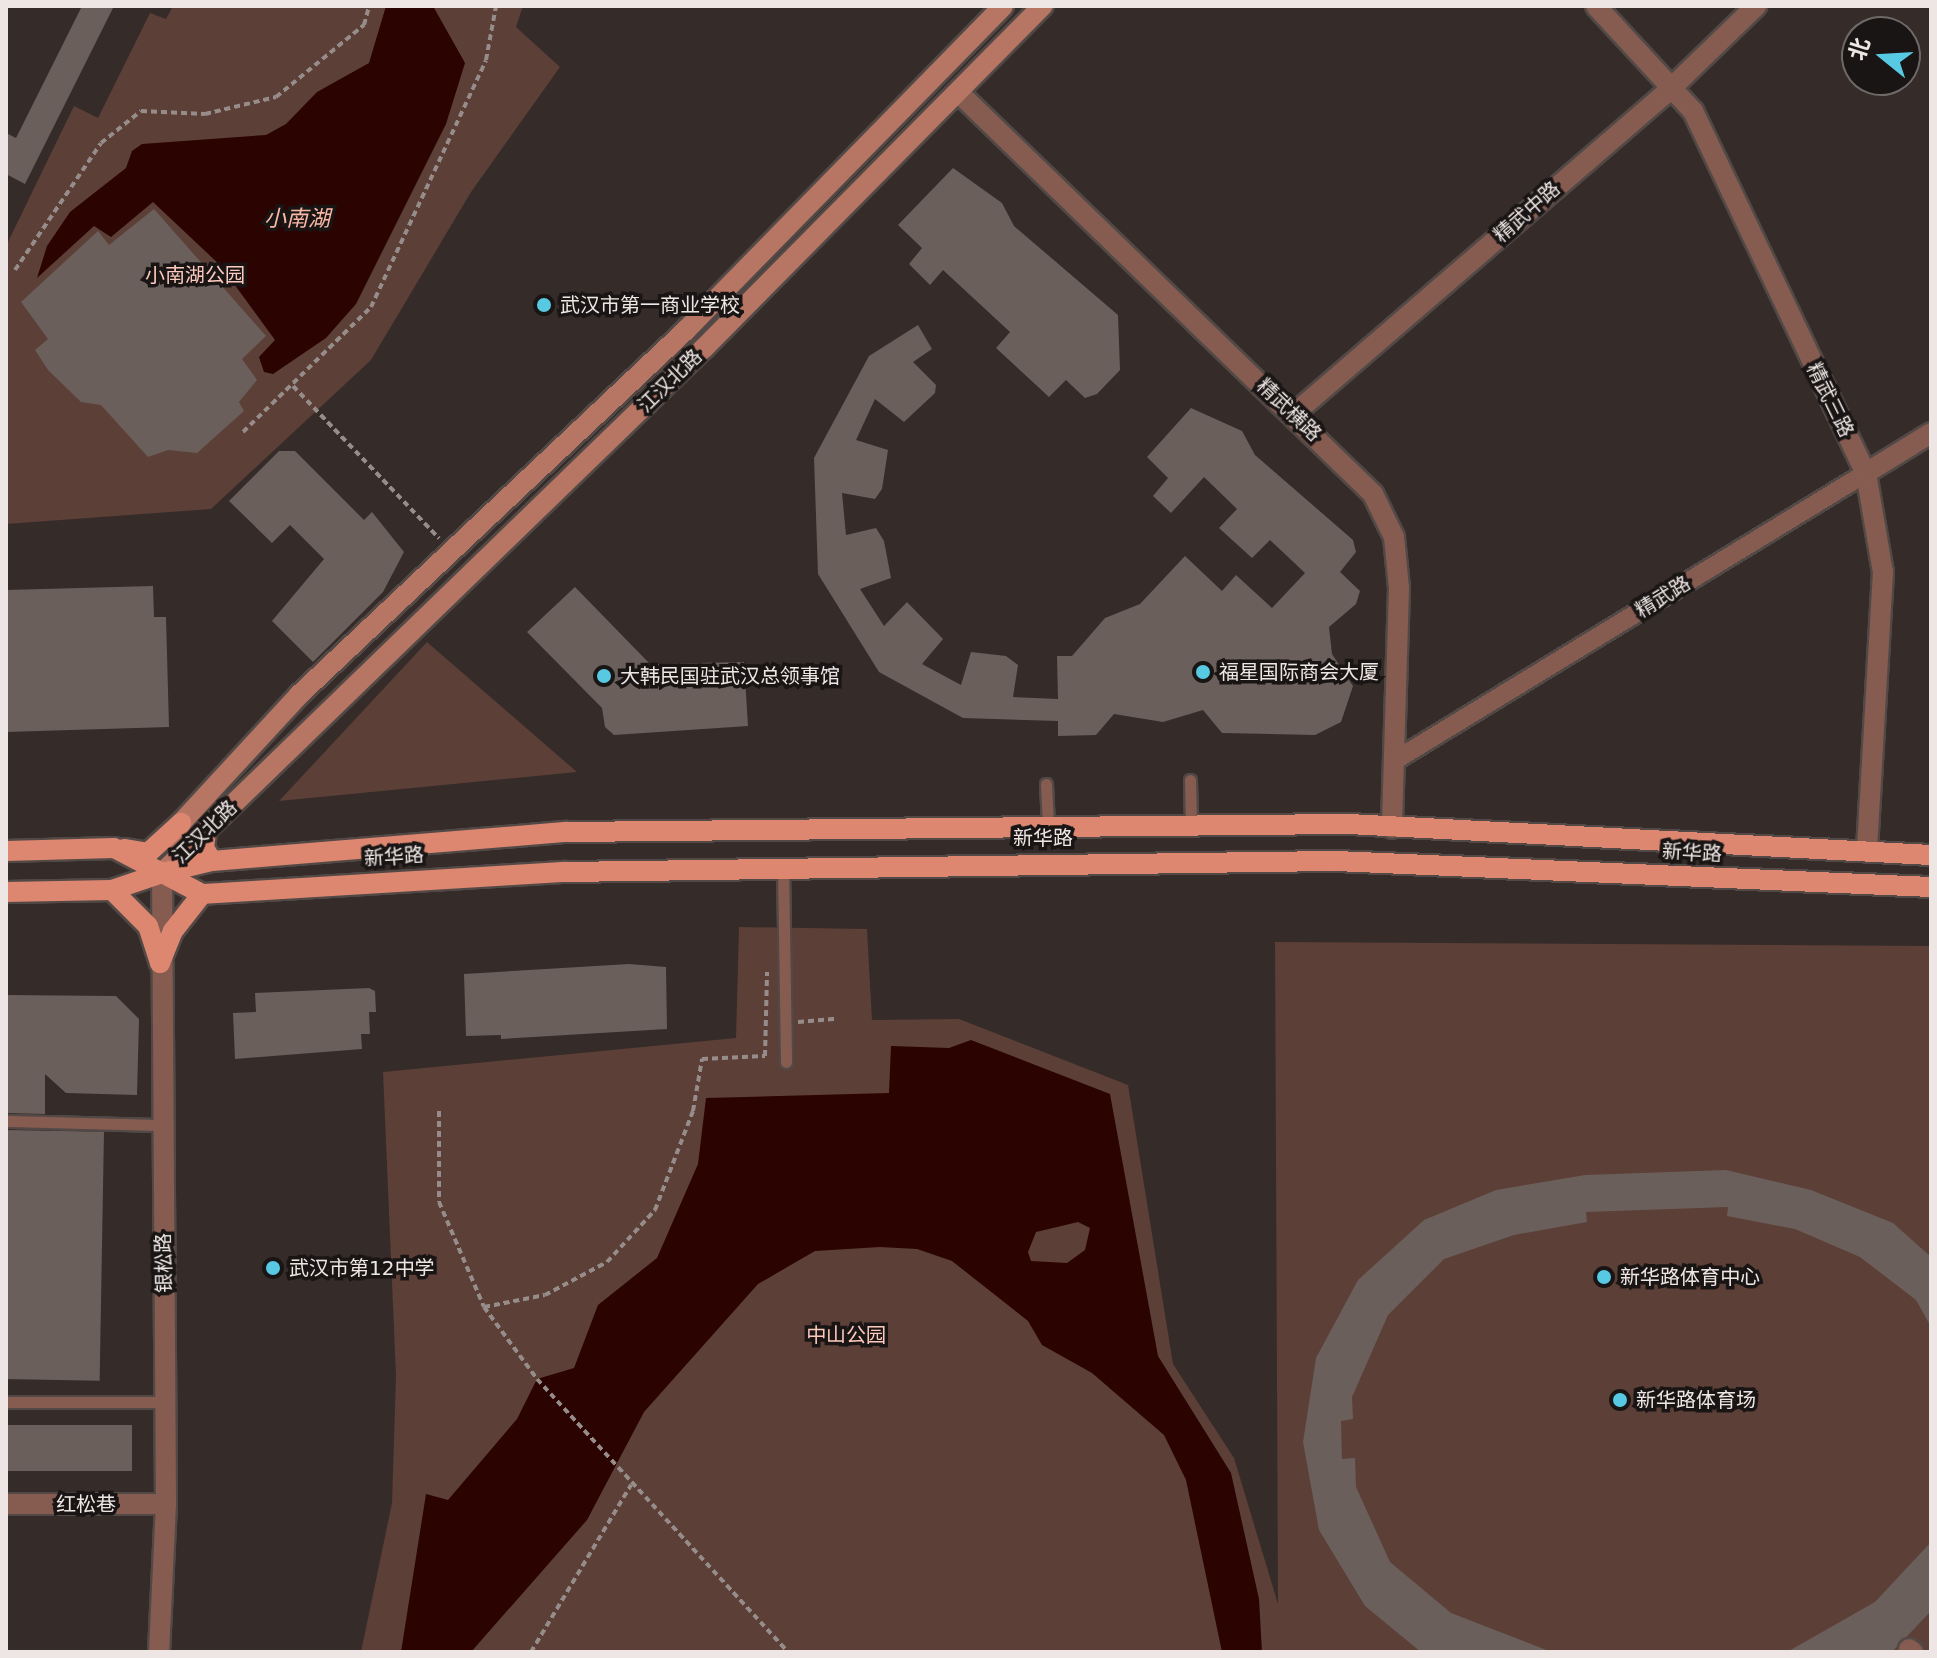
<!DOCTYPE html>
<meta charset="utf-8">
<style>
body{margin:0}
#map{position:relative;width:1937px;height:1658px;overflow:hidden;background:#352b28;font-family:"DejaVu Sans","Noto Sans SC",sans-serif}
div>[style]{position:absolute}
.green>*{inset:0;background:#5c3f37}
.water>*{inset:0;background:#2b0300}
.building>*{inset:0;background:#6b5f5c;transform-origin:0 0}
.path>*{height:4px;margin-top:-2px;transform-origin:0;background:repeating-linear-gradient(90deg,#968d8b 0 6px,transparent 0 10px)}
.roads{filter:drop-shadow(2px 0 #524946) drop-shadow(-2px 0 #524946) drop-shadow(0 2px #524946) drop-shadow(0 -2px #524946)}
.service>*{height:11px;margin:-5.5px;padding:0 5.5px;transform-origin:5.5px;border-radius:5.5px;background:#865c51}
.pedestrian>*{height:18px;margin:-9px;padding:0 9px;transform-origin:9px;border-radius:9px;background:#865c51}
.minor>*{height:20px;margin:-10px;padding:0 10px;transform-origin:10px;border-radius:10px;background:#865c51}
.tertiary>*{height:20px;margin:-10px;padding:0 10px;transform-origin:10px;border-radius:10px;background:#865c51}
.secondary>*{height:20px;margin:-10px;padding:0 10px;transform-origin:10px;border-radius:10px;background:#b77563}
.primary>*{height:20px;margin:-10px;padding:0 10px;transform-origin:10px;border-radius:10px;background:#dd8771}
.dots>*{width:22px;height:22px;translate:-50% -50%;box-sizing:border-box;border:4px solid #191514;border-radius:50%}
span{translate:-50% -50%;white-space:nowrap;text-align:center;line-height:1.15;-webkit-text-stroke:7px #191514;paint-order:stroke}
.street-label{font-size:20px;color:#ede6e4}
.park-label{font-size:20px;color:#fcc9bc}
.poi-label{font-size:20px;color:#ede6e4}
.left{translate:0 -50%;text-align:left}
.water-label{font-size:22px;color:#f9b8a6;font-style:italic}
.frame{position:absolute;inset:0;border:8px solid #ede6e4;pointer-events:none}
.north{position:absolute;left:1841px;top:16px;width:80px;height:80px;box-sizing:border-box;background:#191514;border:2px solid #6e6967;border-radius:50%;rotate:288deg;font-size:22px;font-weight:700;line-height:32px;text-align:center;color:#ede6e4}
.north::after{content:'';display:block;margin:auto;width:28px;height:36px;background:#58c9e3;clip-path:polygon(50% 0,100% 100%,50% 72%,0 100%)}
</style>
<div id="map">
<div class="green">
<i style="clip-path:polygon(173px 6px,523px 6px,516px 27px,560px 67px,471px 192px,371px 360px,211px 509px,6px 524px,6px 246px,74px 106px,98px 118px,150px 13px,166px 19px)"></i>
<i style="clip-path:polygon(427px 642px,577px 772px,279px 801px)"></i>
<i style="clip-path:polygon(739px 927px,867px 929px,872px 1020px,959px 1019px,1128px 1085px,1173px 1364px,1234px 1458px,1278px 1604px,1275px 942px,1931px 946px,1931px 1652px,361px 1652px,392px 1503px,396px 1376px,383px 1072px,736px 1038px)"></i>
</div>
<div class="water">
<i style="clip-path:polygon(386px 6px,433px 6px,465px 63px,446px 124px,356px 304px,326px 338px,273px 374px,264px 372px,259px 357px,275px 340px,221px 266px,153px 202px,111px 237px,94px 226px,37px 278px,47px 246px,70px 212px,126px 168px,132px 151px,142px 144px,266px 135px,286px 124px,317px 92px,369px 63px)"></i>
<i style="clip-path:polygon(evenodd,971px 1040px,1110px 1094px,1158px 1356px,1231px 1473px,1259px 1599px,1262px 1652px,1222px 1652px,1186px 1480px,1164px 1435px,1092px 1373px,1042px 1345px,1028px 1321px,952px 1261px,917px 1249px,880px 1247px,815px 1251px,758px 1284px,644px 1412px,587px 1520px,471px 1652px,401px 1652px,426px 1494px,448px 1500px,517px 1419px,537px 1379px,574px 1368px,598px 1305px,657px 1258px,698px 1164px,706px 1098px,889px 1093px,891px 1046px,949px 1048px,971px 1040px,1078px 1222px,1090px 1228px,1085px 1250px,1067px 1263px,1031px 1261px,1028px 1252px,1036px 1232px,1078px 1222px)"></i>
</div>
<div class="building">
<i style="clip-path:polygon(82px 6px,114px 6px,25px 184px,6px 174px,6px 133px,16px 138px)"></i>
<i style="clip-path:polygon(953px 168px,1002px 203px,1014px 226px,1118px 315px,1120px 370px,1097px 394px,1085px 398px,1066px 380px,1049px 397px,996px 348px,1010px 332px,943px 270px,930px 285px,909px 264px,922px 248px,898px 225px)"></i>
<i style="clip-path:polygon(154px 209px,266px 336px,242px 359px,257px 380px,239px 402px,244px 411px,197px 453px,168px 450px,148px 457px,101px 405px,81px 402px,48px 370px,35px 350px,48px 339px,21px 302px,98px 231px,109px 245px)"></i>
<i style="clip-path:polygon(918px 325px,932px 349px,913px 362px,936px 385px,935px 393px,904px 422px,875px 399px,856px 440px,888px 450px,882px 489px,875px 499px,842px 493px,846px 535px,876px 528px,884px 541px,891px 578px,860px 589px,884px 626px,907px 602px,943px 639px,922px 664px,961px 685px,971px 652px,1006px 656px,1018px 665px,1013px 697px,1058px 699px,1057px 656px,1072px 656px,1105px 618px,1140px 604px,1185px 556px,1222px 591px,1236px 575px,1272px 608px,1305px 573px,1270px 540px,1252px 558px,1219px 528px,1237px 509px,1204px 477px,1171px 513px,1153px 496px,1168px 478px,1147px 457px,1191px 408px,1242px 431px,1255px 455px,1353px 540px,1356px 552px,1340px 572px,1360px 591px,1356px 604px,1329px 627px,1332px 654px,1353px 686px,1341px 722px,1315px 735px,1222px 733px,1203px 710px,1163px 722px,1114px 714px,1096px 735px,1058px 736px,1058px 721px,963px 718px,879px 672px,818px 574px,814px 458px,869px 356px)"></i>
<i style="clip-path:polygon(279px 451px,295px 451px,364px 520px,372px 512px,404px 552px,383px 592px,313px 662px,272px 621px,324px 559px,290px 525px,272px 543px,229px 501px)"></i>
<i style="clip-path:polygon(153px 586px,154px 617px,166px 617px,169px 727px,6px 732px,6px 590px)"></i>
<i style="clip-path:polygon(575px 587px,650px 664px,744px 662px,748px 726px,614px 735px,605px 727px,602px 708px,527px 632px)"></i>
<i style="clip-path:polygon(629px 964px,666px 967px,667px 1029px,501px 1039px,501px 1035px,466px 1036px,464px 974px)"></i>
<i style="clip-path:polygon(369px 988px,375px 991px,376px 1012px,369px 1012px,370px 1034px,361px 1034px,362px 1049px,235px 1059px,233px 1013px,256px 1012px,255px 993px)"></i>
<i style="clip-path:polygon(6px 995px,116px 996px,139px 1019px,137px 1095px,66px 1093px,45px 1074px,45px 1114px,6px 1113px)"></i>
<i style="left:6px;top:1130px;width:98px;height:249px;rotate:1deg"></i>
<i style="clip-path:polygon(1726px 1170px,1811px 1190px,1893px 1223px,1931px 1257px,1931px 1327px,1916px 1300px,1860px 1257px,1795px 1229px,1727px 1216px,1728px 1207px,1586px 1212px,1587px 1222px,1514px 1235px,1444px 1259px,1388px 1315px,1352px 1397px,1353px 1419px,1341px 1421px,1342px 1459px,1355px 1458px,1356px 1487px,1390px 1562px,1451px 1613px,1549px 1651px,1421px 1652px,1365px 1606px,1319px 1530px,1303px 1442px,1316px 1358px,1358px 1280px,1424px 1220px,1496px 1190px,1585px 1175px)"></i>
<i style="left:132px;top:1425px;width:46px;height:126px;rotate:90deg"></i>
<i style="clip-path:polygon(1931px 1542px,1931px 1611px,1892px 1652px,1787px 1652px,1875px 1602px)"></i>
</div>
<div class="path">
<i style="left:15px;top:270px;width:153px;rotate:-55.9deg"></i>
<i style="left:101px;top:143px;width:51px;rotate:-38.7deg"></i>
<i style="left:141px;top:111px;width:64px;rotate:2.7deg"></i>
<i style="left:205px;top:114px;width:73px;rotate:-13.5deg"></i>
<i style="left:276px;top:97px;width:114px;rotate:-39.3deg"></i>
<i style="left:364px;top:25px;width:20px;rotate:-75deg"></i>
<i style="left:293px;top:386px;width:211px;rotate:46.2deg"></i>
<i style="left:243px;top:432px;width:179px;rotate:-44.3deg"></i>
<i style="left:371px;top:307px;width:272px;rotate:-65deg"></i>
<i style="left:486px;top:60px;width:55px;rotate:-79.5deg"></i>
<i style="left:798px;top:1022px;width:38px;rotate:-5deg"></i>
<i style="left:439px;top:1111px;width:91px;rotate:90deg"></i>
<i style="left:439px;top:1202px;width:114px;rotate:66.8deg"></i>
<i style="left:484px;top:1307px;width:89px;rotate:53.6deg"></i>
<i style="left:537px;top:1379px;width:371px;rotate:47.4deg"></i>
<i style="left:484px;top:1307px;width:62px;rotate:-11.1deg"></i>
<i style="left:545px;top:1295px;width:70px;rotate:-28deg"></i>
<i style="left:607px;top:1262px;width:71px;rotate:-47.3deg"></i>
<i style="left:655px;top:1210px;width:106px;rotate:-69deg"></i>
<i style="left:693px;top:1111px;width:53px;rotate:-80.2deg"></i>
<i style="left:702px;top:1059px;width:63px;rotate:-2.7deg"></i>
<i style="left:765px;top:1056px;width:84px;rotate:-88.6deg"></i>
<i style="left:531px;top:1652px;width:195px;rotate:-59.1deg"></i>
</div>
<div class="roads">
<div class="service">
<i style="left:1190px;top:780px;width:45px;rotate:88.7deg"></i>
<i style="left:1046px;top:784px;width:41px;rotate:87.2deg"></i>
<i style="left:783px;top:867px;width:195px;rotate:89.1deg"></i>
<i style="left:6px;top:1121px;width:156px;rotate:1.5deg"></i>
<i style="left:6px;top:1402px;width:159px"></i>
</div>
<div class="pedestrian">
<i style="left:1394px;top:761px;width:553px;rotate:-31.39deg"></i>
</div>
<div class="minor">
<i style="left:1596px;top:6px;width:143px;rotate:47.3deg"></i>
<i style="left:1693px;top:111px;width:401px;rotate:64.5deg"></i>
<i style="left:1866px;top:473px;width:100px;rotate:80.3deg"></i>
<i style="left:1883px;top:572px;width:280px;rotate:93.3deg"></i>
<i style="left:958px;top:92px;width:578px;rotate:44.09deg"></i>
<i style="left:1373px;top:494px;width:48px;rotate:64deg"></i>
<i style="left:1394px;top:537px;width:51px;rotate:84.4deg"></i>
<i style="left:1399px;top:588px;width:240px;rotate:91.7deg"></i>
<i style="left:1294px;top:414px;width:490px;rotate:-40.8deg"></i>
<i style="left:1665px;top:94px;width:127px;rotate:-44deg"></i>
<i style="left:1909px;top:1649px;width:5px;rotate:37deg"></i>
</div>
<div class="tertiary">
<i style="left:1866px;top:473px;width:76px;rotate:-31.6deg"></i>
<i style="left:6px;top:1504px;width:160px"></i>
<i style="left:159px;top:1652px;width:148px;rotate:-87.3deg"></i>
<i style="left:166px;top:1504px;width:631px;rotate:-90.36deg"></i>
</div>
<div class="secondary">
<i style="left:174px;top:839px;width:17px;rotate:-66deg"></i>
<i style="left:181px;top:823px;width:174px;rotate:-47.3deg"></i>
<i style="left:299px;top:695px;width:532px;rotate:-43.32deg"></i>
<i style="left:686px;top:330px;width:453px;rotate:-45.6deg"></i>
<i style="left:162px;top:873px;width:755px;rotate:-44.09deg"></i>
<i style="left:704px;top:348px;width:482px;rotate:-45.3deg"></i>
</div>
<div class="primary">
<i style="left:206px;top:833px;width:15px;rotate:98deg"></i>
<i style="left:204px;top:848px;width:15px;rotate:58deg"></i>
<i style="left:124px;top:849px;width:24px;rotate:9deg"></i>
<i style="left:148px;top:853px;width:45px;rotate:-42.3deg"></i>
<i style="left:6px;top:851px;width:108px;rotate:-1.6deg"></i>
<i style="left:114px;top:848px;width:54px;rotate:27.5deg"></i>
<i style="left:162px;top:873px;width:51px;rotate:-13.5deg"></i>
<i style="left:212px;top:861px;width:356px;rotate:-4.7deg"></i>
<i style="left:567px;top:832px;width:782px;rotate:-0.59deg"></i>
<i style="left:1349px;top:824px;width:583px;rotate:3.05deg"></i>
<i style="left:112px;top:890px;width:51px;rotate:45deg"></i>
<i style="left:148px;top:926px;width:39px;rotate:72deg"></i>
<i style="left:160px;top:963px;width:35px;rotate:-68deg"></i>
<i style="left:173px;top:931px;width:47px;rotate:-51.9deg"></i>
<i style="left:6px;top:892px;width:106px;rotate:-1.1deg"></i>
<i style="left:112px;top:890px;width:53px;rotate:-18.8deg"></i>
<i style="left:162px;top:873px;width:45px;rotate:27.7deg"></i>
<i style="left:202px;top:894px;width:363px;rotate:-3.5deg"></i>
<i style="left:564px;top:872px;width:772px;rotate:-0.82deg"></i>
<i style="left:1336px;top:861px;width:596px;rotate:2.5deg"></i>
</div>
</div>
<div class="dots">
<i style="left:544px;top:305px;background:#58c9e3"></i>
<i style="left:1203px;top:672px;background:#58c9e3"></i>
<i style="left:604px;top:676px;background:#58c9e3"></i>
<i style="left:273px;top:1268px;background:#58c9e3"></i>
<i style="left:1604px;top:1277px;background:#58c9e3"></i>
<i style="left:1620px;top:1400px;background:#58c9e3"></i>
</div>
<div class="street-label">
<span style="left:1527px;top:212px;rotate:-41deg">精武中路</span>
<span style="left:670px;top:381px;rotate:-44deg">江汉北路</span>
<span style="left:1830px;top:400px;rotate:64deg">精武三路</span>
<span style="left:1289px;top:410px;rotate:44deg">精武横路</span>
<span style="left:1663px;top:597px;rotate:-31deg">精武路</span>
<span style="left:205px;top:832px;rotate:-44deg">江汉北路</span>
<span style="left:1043px;top:838px">新华路</span>
<span style="left:1692px;top:853px;rotate:3deg">新华路</span>
<span style="left:394px;top:857px;rotate:-4deg">新华路</span>
<span style="left:164px;top:1263px;rotate:-91deg">银松路</span>
<span style="left:86px;top:1504px">红松巷</span>
</div>
<div class="park-label">
<span style="left:195px;top:275px">小南湖公园</span>
<span style="left:846px;top:1335px">中山公园</span>
</div>
<div class="poi-label">
<span class="left" style="left:560px;top:305px">武汉市第一商业学校</span>
<span class="left" style="left:1219px;top:672px">福星国际商会大厦</span>
<span class="left" style="left:620px;top:676px">大韩民国驻武汉总领事馆</span>
<span class="left" style="left:289px;top:1268px">武汉市第12中学</span>
<span class="left" style="left:1620px;top:1277px">新华路体育中心</span>
<span class="left" style="left:1636px;top:1400px">新华路体育场</span>
</div>
<div class="water-label">
<span style="left:297px;top:219px">小南湖</span>
</div>
<div class="frame"></div>
<div class="north">北</div>
</div>
